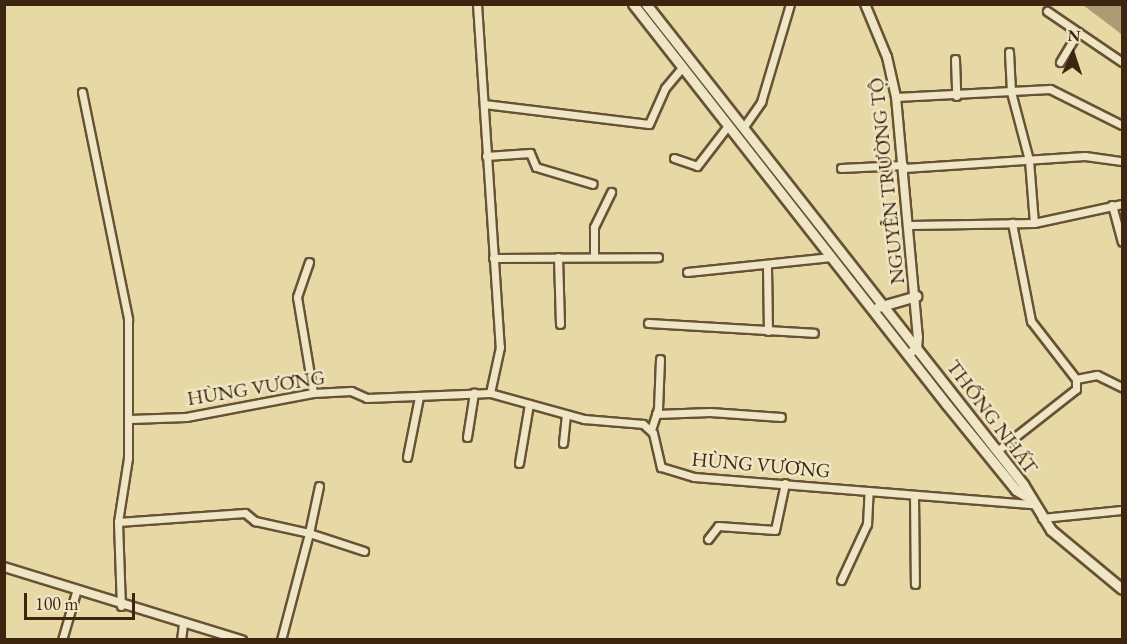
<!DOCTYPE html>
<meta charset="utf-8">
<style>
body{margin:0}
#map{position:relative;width:1127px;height:644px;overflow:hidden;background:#e7d9a6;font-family:"EB Garamond",serif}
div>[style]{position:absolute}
.water>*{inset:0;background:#ad9c73}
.roads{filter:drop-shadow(2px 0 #685235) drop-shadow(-2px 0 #685235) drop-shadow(0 2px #685235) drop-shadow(0 -2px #685235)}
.minor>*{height:7px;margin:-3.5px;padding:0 3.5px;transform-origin:3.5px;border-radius:3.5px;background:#efe6c5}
.tertiary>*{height:8px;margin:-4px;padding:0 4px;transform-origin:4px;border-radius:4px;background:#efe6c5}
.secondary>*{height:9px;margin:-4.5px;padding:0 4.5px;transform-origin:4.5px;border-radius:4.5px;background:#efe6c5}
span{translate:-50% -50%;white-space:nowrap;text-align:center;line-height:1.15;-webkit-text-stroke:5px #efe6c5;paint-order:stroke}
.street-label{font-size:20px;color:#3d250f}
.frame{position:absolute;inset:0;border:6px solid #3d250f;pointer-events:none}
.north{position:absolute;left:1043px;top:24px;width:60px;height:60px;-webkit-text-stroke:4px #efe6c5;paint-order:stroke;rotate:3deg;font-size:16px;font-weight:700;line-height:24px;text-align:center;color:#3d250f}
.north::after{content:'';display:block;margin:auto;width:21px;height:27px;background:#3d250f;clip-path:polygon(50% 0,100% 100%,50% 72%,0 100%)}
.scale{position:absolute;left:24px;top:593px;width:111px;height:27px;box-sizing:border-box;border:3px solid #3d250f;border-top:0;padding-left:8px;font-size:18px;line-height:21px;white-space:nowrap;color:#3d250f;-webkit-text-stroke:4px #efe6c5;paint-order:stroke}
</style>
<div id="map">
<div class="water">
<i style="clip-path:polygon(1083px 5px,1122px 5px,1122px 35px,1116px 30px)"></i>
</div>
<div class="roads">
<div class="minor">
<i style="left:477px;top:4px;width:344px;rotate:86.2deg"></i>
<i style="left:500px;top:347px;width:47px;rotate:102.3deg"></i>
<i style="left:1047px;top:11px;width:91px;rotate:34.2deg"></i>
<i style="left:1009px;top:52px;width:40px;rotate:87.1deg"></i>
<i style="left:1011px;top:92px;width:70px;rotate:75.2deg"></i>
<i style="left:1029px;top:160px;width:63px;rotate:85.5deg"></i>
<i style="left:955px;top:59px;width:37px;rotate:88deg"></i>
<i style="left:1060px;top:62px;width:35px;rotate:-59deg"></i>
<i style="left:82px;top:92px;width:232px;rotate:78.5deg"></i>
<i style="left:128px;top:319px;width:139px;rotate:90deg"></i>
<i style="left:128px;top:458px;width:65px;rotate:98.9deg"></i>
<i style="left:118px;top:522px;width:84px;rotate:88deg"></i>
<i style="left:896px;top:97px;width:154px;rotate:-3deg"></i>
<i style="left:1050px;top:89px;width:80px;rotate:26.6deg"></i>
<i style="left:484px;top:104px;width:166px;rotate:6.9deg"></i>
<i style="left:649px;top:124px;width:39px;rotate:-66deg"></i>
<i style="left:665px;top:88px;width:26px;rotate:-50deg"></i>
<i style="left:743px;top:128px;width:32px;rotate:-55deg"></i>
<i style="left:761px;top:102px;width:102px;rotate:-73.5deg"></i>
<i style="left:486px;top:156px;width:44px;rotate:-3.9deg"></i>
<i style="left:530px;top:153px;width:15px;rotate:67deg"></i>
<i style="left:536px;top:167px;width:59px;rotate:16.6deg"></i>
<i style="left:674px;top:158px;width:24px;rotate:19deg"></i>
<i style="left:697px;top:166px;width:49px;rotate:-52.4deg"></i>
<i style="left:841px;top:168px;width:62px;rotate:-2.8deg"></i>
<i style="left:904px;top:168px;width:181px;rotate:-3.8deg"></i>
<i style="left:1085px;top:156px;width:37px;rotate:8deg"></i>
<i style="left:1112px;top:205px;width:38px;rotate:75deg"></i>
<i style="left:910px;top:225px;width:124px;rotate:-0.9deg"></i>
<i style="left:1034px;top:223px;width:90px;rotate:-12.2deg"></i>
<i style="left:558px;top:257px;width:67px;rotate:88.3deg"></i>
<i style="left:594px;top:257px;width:30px;rotate:-90deg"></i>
<i style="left:594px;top:227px;width:39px;rotate:-64deg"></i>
<i style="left:493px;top:258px;width:165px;rotate:-0.3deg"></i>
<i style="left:309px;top:262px;width:37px;rotate:109deg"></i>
<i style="left:297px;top:297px;width:97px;rotate:80.5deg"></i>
<i style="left:767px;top:267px;width:64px;rotate:89.1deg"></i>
<i style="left:687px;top:272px;width:145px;rotate:-5.9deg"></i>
<i style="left:648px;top:323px;width:166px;rotate:3.4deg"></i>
<i style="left:1076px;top:379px;width:21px;rotate:-11deg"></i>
<i style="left:1097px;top:375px;width:28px;rotate:26deg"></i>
<i style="left:656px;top:414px;width:54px;rotate:-2.1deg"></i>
<i style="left:710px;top:412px;width:71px;rotate:4deg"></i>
<i style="left:130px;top:419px;width:56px;rotate:-2deg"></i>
<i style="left:186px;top:417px;width:129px;rotate:-10.7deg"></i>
<i style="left:313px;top:393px;width:38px;rotate:-3deg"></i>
<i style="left:351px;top:391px;width:17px;rotate:24deg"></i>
<i style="left:367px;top:398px;width:123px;rotate:-2.3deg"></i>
<i style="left:490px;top:393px;width:98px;rotate:15.5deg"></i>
<i style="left:584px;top:419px;width:59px;rotate:4.8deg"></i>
<i style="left:643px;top:424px;width:13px;rotate:42deg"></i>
<i style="left:653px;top:433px;width:35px;rotate:77deg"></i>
<i style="left:661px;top:467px;width:34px;rotate:17deg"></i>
<i style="left:694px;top:477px;width:340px;rotate:4.6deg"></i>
<i style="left:651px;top:430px;width:22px;rotate:-72deg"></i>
<i style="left:658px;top:409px;width:50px;rotate:-87.7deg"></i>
<i style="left:467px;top:437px;width:45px;rotate:-81deg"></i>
<i style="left:563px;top:443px;width:29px;rotate:-84deg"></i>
<i style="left:997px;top:451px;width:100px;rotate:-38.1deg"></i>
<i style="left:1076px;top:389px;width:10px;rotate:-90deg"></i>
<i style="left:1076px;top:379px;width:73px;rotate:-127.8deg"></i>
<i style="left:1031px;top:321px;width:100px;rotate:-101deg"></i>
<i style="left:407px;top:457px;width:61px;rotate:-78.7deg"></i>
<i style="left:519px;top:463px;width:60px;rotate:-80.4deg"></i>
<i style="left:914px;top:495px;width:89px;rotate:89.4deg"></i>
<i style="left:1042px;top:518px;width:80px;rotate:-5.7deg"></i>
<i style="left:118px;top:522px;width:127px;rotate:-4.1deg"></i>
<i style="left:245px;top:513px;width:13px;rotate:39deg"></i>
<i style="left:255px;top:521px;width:55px;rotate:12.5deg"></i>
<i style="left:309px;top:533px;width:48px;rotate:-78deg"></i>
<i style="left:708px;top:539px;width:16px;rotate:-52deg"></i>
<i style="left:718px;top:526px;width:57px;rotate:4deg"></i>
<i style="left:775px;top:530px;width:48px;rotate:-78deg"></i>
<i style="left:841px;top:580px;width:62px;rotate:-65.1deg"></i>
<i style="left:867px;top:524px;width:33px;rotate:-87deg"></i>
<i style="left:62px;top:640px;width:50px;rotate:-73.7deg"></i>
<i style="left:181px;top:640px;width:17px;rotate:-83deg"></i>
<i style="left:281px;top:640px;width:111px;rotate:-75.3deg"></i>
<i style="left:309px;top:533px;width:58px;rotate:18.1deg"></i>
</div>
<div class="tertiary">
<i style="left:865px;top:4px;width:57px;rotate:67.5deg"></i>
<i style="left:887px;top:57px;width:41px;rotate:77.3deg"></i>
<i style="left:896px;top:97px;width:241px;rotate:84.8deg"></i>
<i style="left:918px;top:337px;width:11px;rotate:95deg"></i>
<i style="left:917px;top:348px;width:11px;rotate:142deg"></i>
<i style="left:4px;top:567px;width:249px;rotate:17.1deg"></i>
</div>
<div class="secondary">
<i style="left:633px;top:4px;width:509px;rotate:51.94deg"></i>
<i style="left:947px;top:405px;width:109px;rotate:50.9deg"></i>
<i style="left:1016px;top:490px;width:14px;rotate:30deg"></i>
<i style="left:646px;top:4px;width:610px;rotate:51.85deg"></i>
<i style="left:1023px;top:484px;width:54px;rotate:58.7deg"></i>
<i style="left:1051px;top:530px;width:92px;rotate:39.7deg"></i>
<i style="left:878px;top:307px;width:40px;rotate:-16deg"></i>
</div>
</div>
<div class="street-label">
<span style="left:887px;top:181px;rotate:-96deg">NGUYỄN TRƯỜNG TỘ</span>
<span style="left:256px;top:388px;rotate:-9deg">HÙNG VƯƠNG</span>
<span style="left:992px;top:417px;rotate:53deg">THỐNG NHẤT</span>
<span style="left:761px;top:465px;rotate:5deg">HÙNG VƯƠNG</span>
</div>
<div class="frame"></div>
<div class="north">N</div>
<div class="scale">100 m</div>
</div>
